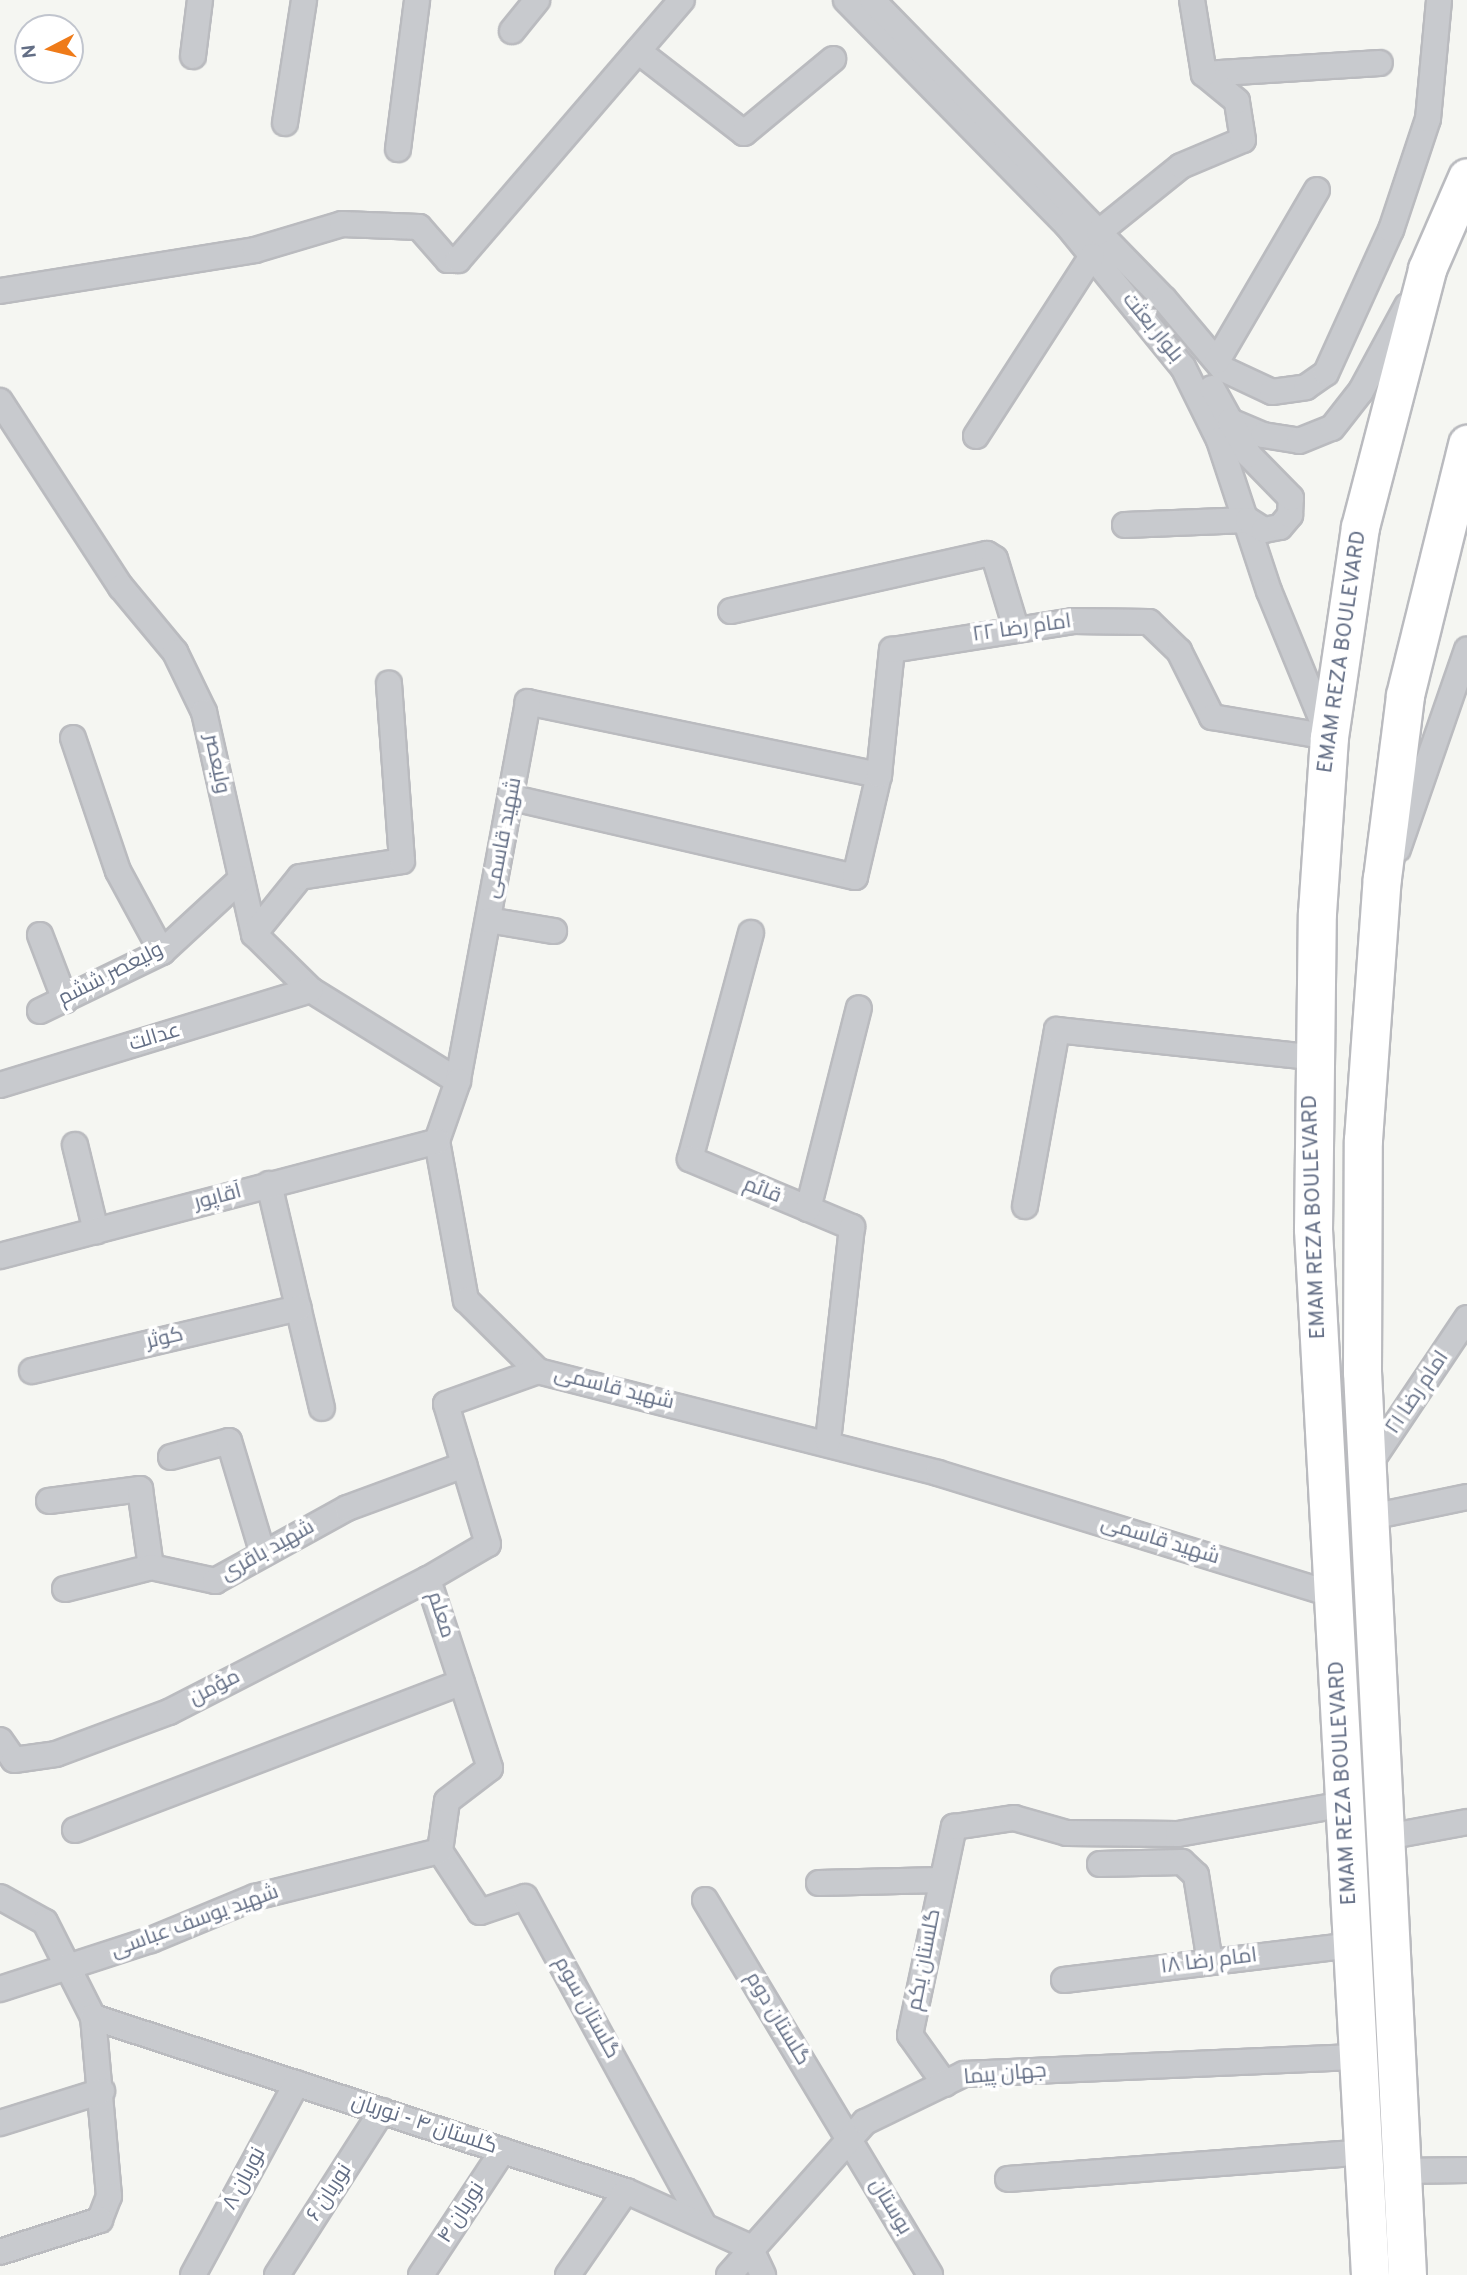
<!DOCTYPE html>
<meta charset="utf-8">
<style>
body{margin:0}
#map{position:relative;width:1467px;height:2275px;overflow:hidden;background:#f5f6f2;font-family:Overpass,Cairo,sans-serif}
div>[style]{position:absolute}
.roads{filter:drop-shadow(2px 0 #babbbf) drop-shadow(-2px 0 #babbbf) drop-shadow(0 2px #babbbf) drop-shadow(0 -2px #babbbf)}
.minor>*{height:24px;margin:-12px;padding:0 12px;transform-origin:12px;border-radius:12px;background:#c8cace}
.highway>*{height:37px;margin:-18.5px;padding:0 18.5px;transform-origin:18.5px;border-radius:18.5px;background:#fff}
span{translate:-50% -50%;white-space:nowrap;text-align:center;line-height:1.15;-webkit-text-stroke:7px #fff;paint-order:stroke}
.street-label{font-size:21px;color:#636e85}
.north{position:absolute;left:14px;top:14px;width:70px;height:70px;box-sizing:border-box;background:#fff;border:2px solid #c1c5ce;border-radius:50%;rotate:263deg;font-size:19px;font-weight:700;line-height:28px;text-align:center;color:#636e85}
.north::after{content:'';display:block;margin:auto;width:24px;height:32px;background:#ef7b19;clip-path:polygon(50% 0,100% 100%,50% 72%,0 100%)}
</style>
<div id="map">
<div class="roads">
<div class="minor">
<i style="left:846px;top:0;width:315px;rotate:45.5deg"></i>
<i style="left:1067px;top:225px;width:183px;rotate:50.8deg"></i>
<i style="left:1183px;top:367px;width:81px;rotate:63.7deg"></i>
<i style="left:1219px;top:440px;width:159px;rotate:71.7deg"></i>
<i style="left:1269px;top:591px;width:158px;rotate:67.7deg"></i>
<i style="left:872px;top:0;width:418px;rotate:45.7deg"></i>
<i style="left:1164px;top:299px;width:92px;rotate:49.9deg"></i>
<i style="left:1223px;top:369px;width:54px;rotate:25.1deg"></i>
<i style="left:1272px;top:392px;width:34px;rotate:-8deg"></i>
<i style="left:1306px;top:387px;width:24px;rotate:-35deg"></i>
<i style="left:1326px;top:373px;width:157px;rotate:-65.6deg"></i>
<i style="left:1391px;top:230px;width:117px;rotate:-71.6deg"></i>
<i style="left:1428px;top:119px;width:120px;rotate:-84.7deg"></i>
<i style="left:512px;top:31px;width:40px;rotate:-51deg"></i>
<i style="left:638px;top:51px;width:134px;rotate:37.7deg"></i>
<i style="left:744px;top:133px;width:116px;rotate:-39.7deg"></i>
<i style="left:193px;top:56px;width:56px;rotate:-82.9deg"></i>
<i style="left:1204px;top:74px;width:176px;rotate:-3.6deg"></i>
<i style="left:285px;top:123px;width:124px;rotate:-81.2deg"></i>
<i style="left:398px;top:149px;width:150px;rotate:-82.7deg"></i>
<i style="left:1099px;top:232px;width:105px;rotate:-38.8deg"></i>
<i style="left:1181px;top:166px;width:67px;rotate:-22.8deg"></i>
<i style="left:1243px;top:140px;width:39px;rotate:-99deg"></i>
<i style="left:1237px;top:101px;width:43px;rotate:-140.7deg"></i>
<i style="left:1204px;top:74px;width:75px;rotate:-99.2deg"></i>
<i style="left:0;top:291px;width:258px;rotate:-9.1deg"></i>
<i style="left:255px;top:250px;width:91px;rotate:-16.6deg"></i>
<i style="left:342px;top:224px;width:77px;rotate:2.2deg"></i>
<i style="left:419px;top:227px;width:44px;rotate:48.7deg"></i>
<i style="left:448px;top:260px;width:10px"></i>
<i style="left:458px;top:260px;width:343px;rotate:-49.3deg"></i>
<i style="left:1217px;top:361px;width:198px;rotate:-59.7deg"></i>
<i style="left:1212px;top:388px;width:38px;rotate:61deg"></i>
<i style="left:1230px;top:421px;width:36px;rotate:23deg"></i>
<i style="left:1263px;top:435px;width:36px;rotate:9deg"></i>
<i style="left:1299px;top:441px;width:35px;rotate:-22deg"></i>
<i style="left:1332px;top:428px;width:47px;rotate:-51.9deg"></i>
<i style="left:1361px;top:391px;width:97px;rotate:-61.6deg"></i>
<i style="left:0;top:401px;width:222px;rotate:57deg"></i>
<i style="left:121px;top:587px;width:85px;rotate:50.3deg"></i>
<i style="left:175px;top:652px;width:67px;rotate:64.2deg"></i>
<i style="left:204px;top:712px;width:228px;rotate:77.3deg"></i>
<i style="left:254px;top:934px;width:80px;rotate:44.5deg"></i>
<i style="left:311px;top:990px;width:173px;rotate:31.8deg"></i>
<i style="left:976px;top:436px;width:214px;rotate:-57.2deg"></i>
<i style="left:1125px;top:525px;width:123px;rotate:-2.3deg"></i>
<i style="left:1248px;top:520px;width:19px;rotate:32deg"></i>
<i style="left:1264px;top:530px;width:16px;rotate:-11deg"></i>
<i style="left:1280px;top:527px;width:16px;rotate:-50deg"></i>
<i style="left:1290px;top:515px;width:17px;rotate:-87deg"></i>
<i style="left:1291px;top:498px;width:60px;rotate:-134.3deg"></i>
<i style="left:1249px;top:455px;width:39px;rotate:-119deg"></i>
<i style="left:731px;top:611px;width:262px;rotate:-12.6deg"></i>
<i style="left:987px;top:554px;width:9px;rotate:32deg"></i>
<i style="left:995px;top:559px;width:72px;rotate:73.1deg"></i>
<i style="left:73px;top:738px;width:140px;rotate:71.3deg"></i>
<i style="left:118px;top:871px;width:92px;rotate:61.5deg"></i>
<i style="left:879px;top:775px;width:359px;rotate:-168.3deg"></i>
<i style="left:528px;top:702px;width:385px;rotate:100.5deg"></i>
<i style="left:458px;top:1081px;width:64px;rotate:109.3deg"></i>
<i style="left:437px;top:1141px;width:162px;rotate:79.7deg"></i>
<i style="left:466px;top:1300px;width:101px;rotate:44.6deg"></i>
<i style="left:538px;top:1371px;width:413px;rotate:14.3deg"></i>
<i style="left:938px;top:1473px;width:412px;rotate:17.1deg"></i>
<i style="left:513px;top:798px;width:351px;rotate:13deg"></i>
<i style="left:855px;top:877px;width:105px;rotate:-76.8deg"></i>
<i style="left:879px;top:775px;width:126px;rotate:-84.1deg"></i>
<i style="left:892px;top:650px;width:183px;rotate:-9.1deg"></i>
<i style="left:1073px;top:621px;width:76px;rotate:0.8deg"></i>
<i style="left:1149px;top:622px;width:42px;rotate:44deg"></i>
<i style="left:1179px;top:651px;width:74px;rotate:63.4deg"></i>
<i style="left:1212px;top:717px;width:119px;rotate:9.7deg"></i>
<i style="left:1398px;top:849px;width:211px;rotate:-70.9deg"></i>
<i style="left:488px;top:920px;width:67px;rotate:9.5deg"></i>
<i style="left:751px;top:933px;width:234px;rotate:105.1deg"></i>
<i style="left:690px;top:1159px;width:176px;rotate:22.8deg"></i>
<i style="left:852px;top:1227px;width:216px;rotate:96.4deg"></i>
<i style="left:254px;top:934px;width:73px;rotate:-51.1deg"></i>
<i style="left:300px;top:877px;width:103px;rotate:-8.9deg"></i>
<i style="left:402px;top:861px;width:178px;rotate:-94.2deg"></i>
<i style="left:40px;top:935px;width:70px;rotate:69deg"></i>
<i style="left:40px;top:1011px;width:136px;rotate:-25.8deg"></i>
<i style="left:162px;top:952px;width:108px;rotate:-42.7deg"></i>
<i style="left:0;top:1085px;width:325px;rotate:-17deg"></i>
<i style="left:75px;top:1145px;width:89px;rotate:76.3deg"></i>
<i style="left:269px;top:1184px;width:230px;rotate:76.7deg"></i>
<i style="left:1025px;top:1206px;width:179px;rotate:-79.7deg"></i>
<i style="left:1057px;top:1030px;width:255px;rotate:6.1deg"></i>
<i style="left:808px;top:1209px;width:207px;rotate:-75.8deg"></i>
<i style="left:0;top:1256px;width:452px;rotate:-14.7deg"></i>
<i style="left:32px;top:1371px;width:274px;rotate:-13.3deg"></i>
<i style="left:171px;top:1457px;width:60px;rotate:-15.4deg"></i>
<i style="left:229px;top:1441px;width:118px;rotate:73.3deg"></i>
<i style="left:1368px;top:1466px;width:178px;rotate:-56.2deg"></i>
<i style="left:49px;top:1501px;width:92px;rotate:-7.5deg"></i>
<i style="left:140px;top:1489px;width:79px;rotate:82deg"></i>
<i style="left:1371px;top:1517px;width:98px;rotate:-11.8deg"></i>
<i style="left:65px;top:1589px;width:89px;rotate:-14.3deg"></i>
<i style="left:151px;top:1567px;width:66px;rotate:12.3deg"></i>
<i style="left:215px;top:1581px;width:151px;rotate:-28.9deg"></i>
<i style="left:347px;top:1508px;width:125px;rotate:-20.2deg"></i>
<i style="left:0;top:1740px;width:24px;rotate:55deg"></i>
<i style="left:14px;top:1760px;width:42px;rotate:-8.1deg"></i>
<i style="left:56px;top:1754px;width:121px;rotate:-20.4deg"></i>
<i style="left:169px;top:1712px;width:291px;rotate:-27.2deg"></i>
<i style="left:75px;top:1830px;width:414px;rotate:-20.9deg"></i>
<i style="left:1386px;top:1837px;width:82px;rotate:-10.5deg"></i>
<i style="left:440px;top:1851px;width:50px;rotate:-82deg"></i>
<i style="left:447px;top:1801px;width:54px;rotate:-37.5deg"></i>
<i style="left:490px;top:1768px;width:199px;rotate:-108.2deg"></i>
<i style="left:428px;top:1579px;width:69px;rotate:-30.3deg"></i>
<i style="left:488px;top:1544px;width:146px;rotate:-106.7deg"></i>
<i style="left:446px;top:1404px;width:98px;rotate:-19.7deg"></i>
<i style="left:440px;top:1851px;width:73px;rotate:56.7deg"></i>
<i style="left:480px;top:1912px;width:47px;rotate:-18.4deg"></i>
<i style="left:525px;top:1897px;width:374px;rotate:61.4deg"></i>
<i style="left:1100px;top:1864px;width:82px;rotate:-1.4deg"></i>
<i style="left:1182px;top:1862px;width:19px;rotate:43deg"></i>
<i style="left:1196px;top:1875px;width:88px;rotate:80.9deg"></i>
<i style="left:819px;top:1883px;width:122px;rotate:-1.4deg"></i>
<i style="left:0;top:1897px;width:51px;rotate:29.1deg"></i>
<i style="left:45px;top:1922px;width:106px;rotate:63.2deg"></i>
<i style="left:93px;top:2017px;width:180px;rotate:84.9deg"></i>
<i style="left:109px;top:2196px;width:26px;rotate:111deg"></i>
<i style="left:100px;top:2220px;width:105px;rotate:162.3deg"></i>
<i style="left:705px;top:1900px;width:437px;rotate:59deg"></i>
<i style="left:1064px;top:1980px;width:292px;rotate:-6.9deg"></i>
<i style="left:0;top:1989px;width:159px;rotate:-18deg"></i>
<i style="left:151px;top:1940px;width:113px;rotate:-22.5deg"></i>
<i style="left:255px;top:1897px;width:191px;rotate:-14deg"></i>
<i style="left:93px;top:2017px;width:561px;rotate:18.08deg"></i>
<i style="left:626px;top:2191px;width:136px;rotate:24.3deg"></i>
<i style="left:750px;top:2247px;width:31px;rotate:65deg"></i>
<i style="left:945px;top:2084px;width:60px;rotate:-125.5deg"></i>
<i style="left:910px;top:2035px;width:213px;rotate:-78.1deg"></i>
<i style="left:954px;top:1827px;width:61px;rotate:-8.5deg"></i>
<i style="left:1014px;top:1818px;width:55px;rotate:15.8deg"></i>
<i style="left:1067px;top:1833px;width:111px;rotate:0.5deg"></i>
<i style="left:1178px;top:1834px;width:170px;rotate:-10.2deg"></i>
<i style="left:0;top:2123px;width:107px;rotate:-17.4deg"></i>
<i style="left:1401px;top:2171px;width:66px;rotate:-0.9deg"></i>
<i style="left:1008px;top:2179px;width:357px;rotate:-4.3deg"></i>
<i style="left:193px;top:2275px;width:218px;rotate:-61.6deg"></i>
<i style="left:277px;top:2275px;width:195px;rotate:-57.4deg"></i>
<i style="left:421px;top:2275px;width:149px;rotate:-56.7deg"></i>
<i style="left:568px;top:2275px;width:102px;rotate:-55.4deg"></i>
<i style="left:729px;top:2275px;width:205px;rotate:-48.4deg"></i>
<i style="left:865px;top:2122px;width:110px;rotate:-25.9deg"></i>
<i style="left:964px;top:2074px;width:396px;rotate:-2.5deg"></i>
</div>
<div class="highway">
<i style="left:1370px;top:2275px;width:1048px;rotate:-93.12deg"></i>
<i style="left:1313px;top:1229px;width:316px;rotate:-89.3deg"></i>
<i style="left:1317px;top:913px;width:176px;rotate:-86.1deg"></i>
<i style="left:1329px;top:737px;width:212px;rotate:-81.6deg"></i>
<i style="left:1360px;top:527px;width:267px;rotate:-75.4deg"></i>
<i style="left:1427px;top:269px;width:100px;rotate:-66.5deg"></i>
<i style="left:1407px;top:2275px;width:904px;rotate:-92.85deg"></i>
<i style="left:1362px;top:1372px;width:232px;rotate:-89.8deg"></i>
<i style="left:1363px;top:1140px;width:263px;rotate:-85.9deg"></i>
<i style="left:1382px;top:878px;width:184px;rotate:-82.8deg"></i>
<i style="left:1405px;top:695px;width:259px;rotate:-76.1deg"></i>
</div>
</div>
<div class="street-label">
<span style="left:1152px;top:328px;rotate:51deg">بلوار بعثت</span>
<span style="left:1022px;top:629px;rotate:-8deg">امام رضا ۲۲</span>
<span style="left:1343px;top:652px;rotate:-82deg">EMAM REZA BOULEVARD</span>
<span style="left:216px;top:764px;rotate:78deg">ولیعصر</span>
<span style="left:504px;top:838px;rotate:-79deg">شهید قاسمی</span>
<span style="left:111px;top:975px;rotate:-27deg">ولیعصر ششم</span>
<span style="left:155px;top:1038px;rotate:-17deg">عدالت</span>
<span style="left:762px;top:1191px;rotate:21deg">قائم</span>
<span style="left:218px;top:1198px;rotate:-15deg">آقاپور</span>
<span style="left:1315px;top:1217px;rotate:-92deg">EMAM REZA BOULEVARD</span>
<span style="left:165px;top:1339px;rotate:-13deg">کوثر</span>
<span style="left:614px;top:1389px;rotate:14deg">شهید قاسمی</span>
<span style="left:1418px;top:1393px;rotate:-56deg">امام رضا ۲۱</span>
<span style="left:1160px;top:1541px;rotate:17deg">شهید قاسمی</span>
<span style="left:268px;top:1551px;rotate:-29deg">شهید باقری</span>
<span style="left:440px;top:1615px;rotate:72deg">معلم</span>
<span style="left:215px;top:1688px;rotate:-27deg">مؤمن</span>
<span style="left:1344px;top:1783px;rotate:-93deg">EMAM REZA BOULEVARD</span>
<span style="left:195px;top:1922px;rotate:-20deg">شهید یوسف عباسی</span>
<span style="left:925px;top:1960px;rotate:-79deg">گلستان یکم</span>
<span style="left:1209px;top:1962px;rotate:-7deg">امام رضا ۱۸</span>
<span style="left:586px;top:2008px;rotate:61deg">گلستان سوم</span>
<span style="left:777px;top:2019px;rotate:59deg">گلستان دوم</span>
<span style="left:1005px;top:2075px;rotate:-5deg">جهان پیما</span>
<span style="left:424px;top:2125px;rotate:18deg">گلستان ۴ - نوریان</span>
<span style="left:245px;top:2179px;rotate:-62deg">نوریان ۸</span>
<span style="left:330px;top:2193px;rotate:-57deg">نوریان ۶</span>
<span style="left:890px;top:2207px;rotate:59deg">بوستان</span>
<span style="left:462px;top:2213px;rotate:-57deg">نوریان ۴</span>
</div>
<div class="north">N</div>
</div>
